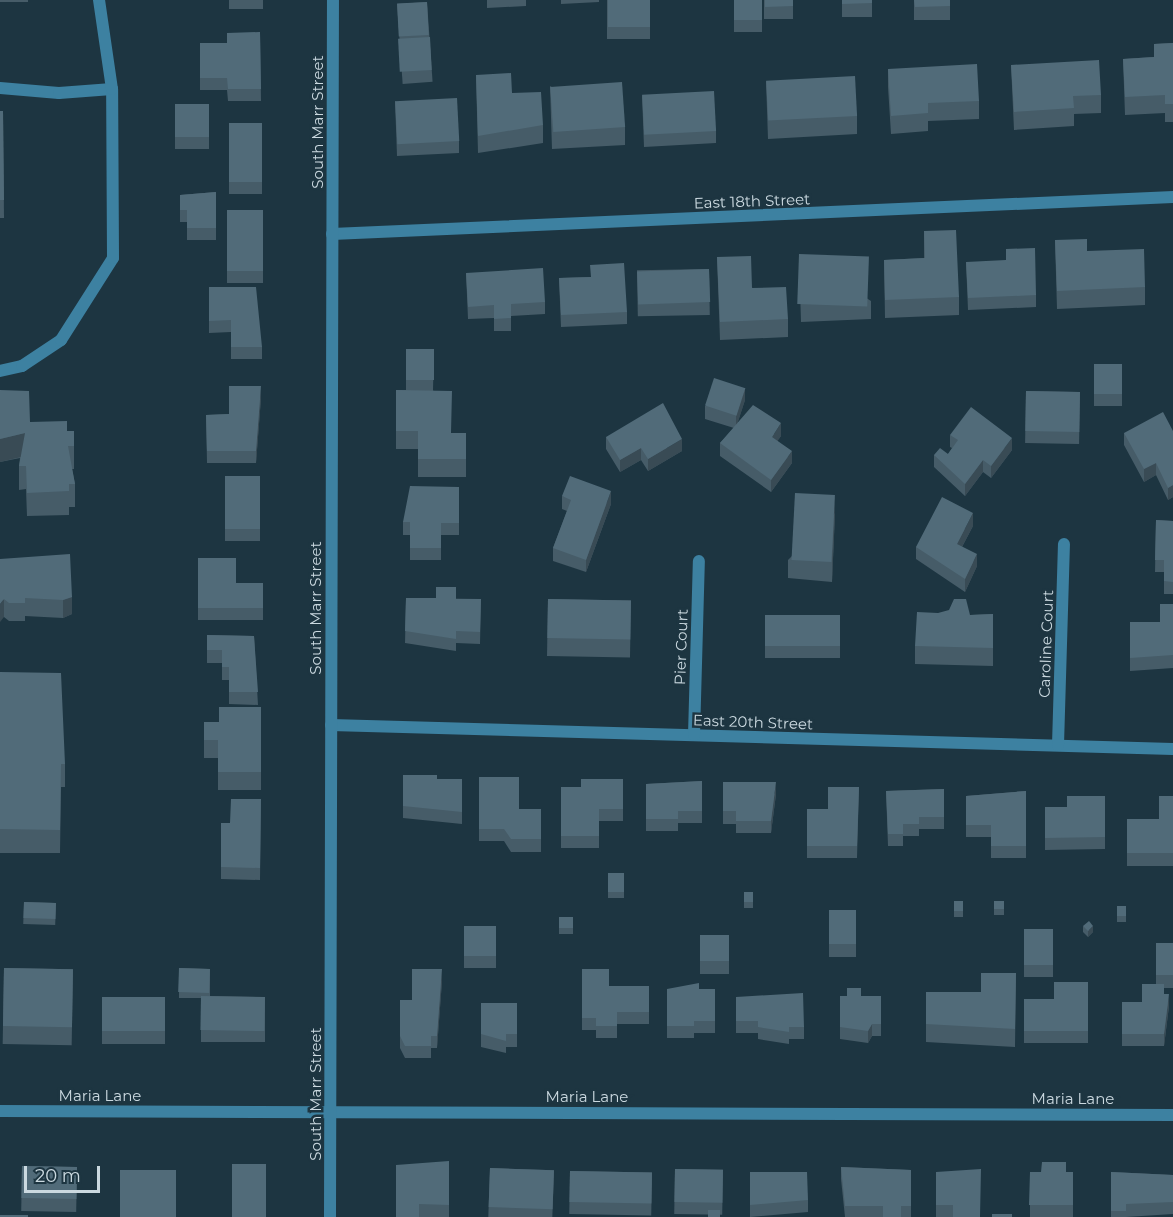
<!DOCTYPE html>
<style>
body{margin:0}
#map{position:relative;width:1173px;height:1217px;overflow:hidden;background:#1d3541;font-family:Montserrat,sans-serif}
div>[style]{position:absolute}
.lane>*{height:12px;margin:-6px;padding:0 6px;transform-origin:6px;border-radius:6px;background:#3d81a1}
.street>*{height:12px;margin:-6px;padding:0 6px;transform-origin:6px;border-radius:6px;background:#3d81a1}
.wall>*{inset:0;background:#465c68;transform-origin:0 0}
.shaded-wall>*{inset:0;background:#394b55}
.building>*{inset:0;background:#516b79;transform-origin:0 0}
span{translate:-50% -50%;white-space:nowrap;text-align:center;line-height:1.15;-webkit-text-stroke:5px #1d3541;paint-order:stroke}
.street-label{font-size:15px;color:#cbd9e0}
.scale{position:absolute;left:24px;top:1166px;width:76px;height:27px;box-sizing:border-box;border:3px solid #cbd9e0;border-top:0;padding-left:8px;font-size:18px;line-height:21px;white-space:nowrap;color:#cbd9e0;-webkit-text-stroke:4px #1d3541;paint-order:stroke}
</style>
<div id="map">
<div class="lane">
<i style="left:0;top:88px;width:59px;rotate:4.8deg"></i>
<i style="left:59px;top:93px;width:53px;rotate:-4.3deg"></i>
<i style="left:0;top:371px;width:23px;rotate:-13deg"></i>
<i style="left:22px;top:366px;width:47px;rotate:-33.7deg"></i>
<i style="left:61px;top:340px;width:97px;rotate:-57.6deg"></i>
<i style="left:113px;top:258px;width:169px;rotate:-90.3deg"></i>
<i style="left:112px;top:89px;width:90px;rotate:-98.3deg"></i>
</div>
<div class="street">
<i style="left:332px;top:234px;width:842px;rotate:-2.52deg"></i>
<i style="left:331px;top:725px;width:842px;rotate:1.63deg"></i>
<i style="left:694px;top:735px;width:174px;rotate:-88.4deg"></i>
<i style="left:1058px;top:745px;width:201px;rotate:-88.3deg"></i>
<i style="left:0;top:1111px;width:1173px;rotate:0.2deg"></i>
<i style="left:330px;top:1217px;width:1217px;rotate:-89.86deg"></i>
</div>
<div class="wall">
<i style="left:0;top:0;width:28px;height:2px"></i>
<i style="left:229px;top:0;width:34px;height:9px"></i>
<i style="clip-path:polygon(487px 0,526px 0,526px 6px,487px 8px)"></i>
<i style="clip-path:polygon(561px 0,599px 0,599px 2px,561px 4px)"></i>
<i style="left:607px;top:0;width:43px;height:39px"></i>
<i style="left:734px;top:0;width:28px;height:32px"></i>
<i style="left:764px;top:0;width:29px;height:19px"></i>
<i style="left:842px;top:0;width:30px;height:17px"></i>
<i style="left:914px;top:0;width:36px;height:20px"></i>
<i style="left:427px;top:2px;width:80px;height:30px;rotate:86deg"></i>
<i style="clip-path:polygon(260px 32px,261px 101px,228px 101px,227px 90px,200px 90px,200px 43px,227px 43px)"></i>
<i style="clip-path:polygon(1173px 43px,1173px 122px,1165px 122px,1165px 113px,1125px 115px,1123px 59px,1154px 57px,1154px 44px)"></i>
<i style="clip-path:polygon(1011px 65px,1101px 95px,1101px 113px,1074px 114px,1074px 126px,1014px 130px)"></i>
<i style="clip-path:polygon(888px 69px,979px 101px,979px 119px,928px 121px,928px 131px,891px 134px,888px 87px)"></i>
<i style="clip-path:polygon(476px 75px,512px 93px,543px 125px,543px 143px,478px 153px)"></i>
<i style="clip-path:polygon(766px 81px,857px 116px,857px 134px,768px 139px)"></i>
<i style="clip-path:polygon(550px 86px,625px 127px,625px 145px,552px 149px)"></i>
<i style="clip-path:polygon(642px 95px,716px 131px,716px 143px,644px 147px)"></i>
<i style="clip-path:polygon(395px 101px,459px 141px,459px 153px,397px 156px)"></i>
<i style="left:175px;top:104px;width:34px;height:45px"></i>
<i style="clip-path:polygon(0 111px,3px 111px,4px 218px,0 218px)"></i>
<i style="left:229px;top:123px;width:33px;height:71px"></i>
<i style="clip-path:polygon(216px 192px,216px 240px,187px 240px,187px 222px,180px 222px,180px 195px)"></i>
<i style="left:227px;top:210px;width:36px;height:73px"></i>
<i style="clip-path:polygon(924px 231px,959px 297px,959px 315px,885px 318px,884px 260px,924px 258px)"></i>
<i style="clip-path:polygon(1055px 240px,1087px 251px,1145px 287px,1145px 305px,1057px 309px)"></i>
<i style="clip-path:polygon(799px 254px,871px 301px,871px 319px,801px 322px)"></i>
<i style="clip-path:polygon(717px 257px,788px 319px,788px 337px,720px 340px)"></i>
<i style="clip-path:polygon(966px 262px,1036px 295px,1036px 307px,968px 310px)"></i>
<i style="left:709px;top:269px;width:46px;height:72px;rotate:89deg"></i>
<i style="clip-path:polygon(466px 273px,545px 302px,545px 314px,511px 316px,511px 331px,494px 331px,494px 318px,468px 319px)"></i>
<i style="clip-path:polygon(590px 277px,627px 312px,627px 324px,561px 327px,559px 278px)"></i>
<i style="clip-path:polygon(209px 287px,262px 347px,262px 359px,231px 359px,231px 332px,209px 333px)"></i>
<i style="clip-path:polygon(406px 349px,434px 349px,433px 390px,451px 433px,466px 433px,466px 477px,418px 477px,418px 449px,396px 449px,396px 390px,406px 390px)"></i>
<i style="left:1094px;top:364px;width:28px;height:42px"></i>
<i style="clip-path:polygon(0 390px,30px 422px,67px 431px,74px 446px,74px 469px,72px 469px,75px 484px,75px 507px,69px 507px,69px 515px,27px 516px,26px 489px,19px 490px,19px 466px,20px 458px,0 462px)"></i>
<i style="left:1026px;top:391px;width:54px;height:52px;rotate:1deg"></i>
<i style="clip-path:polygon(261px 398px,256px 463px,207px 463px,206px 415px,229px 414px)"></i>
<i style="clip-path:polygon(745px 400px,737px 424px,781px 436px,777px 441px,792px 463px,771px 492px,720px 456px,720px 443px,734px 428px,705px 419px,705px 406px)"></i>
<i style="clip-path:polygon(1173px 431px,1173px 497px,1168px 500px,1156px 475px,1144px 482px,1124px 445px,1124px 433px)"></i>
<i style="clip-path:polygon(950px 435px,1012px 450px,991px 478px,983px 472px,965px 496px,934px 467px,934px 455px,948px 454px,952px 448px,950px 447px)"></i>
<i style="clip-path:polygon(606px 437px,682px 451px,648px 471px,641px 460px,620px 472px,606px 449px)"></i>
<i style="left:225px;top:476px;width:35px;height:65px"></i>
<i style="clip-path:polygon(459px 487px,459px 535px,441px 535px,441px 560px,410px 560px,410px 535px,403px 535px,403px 522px)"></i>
<i style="clip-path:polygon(562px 496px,611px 504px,586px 572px,553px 561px,553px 548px,567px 511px,562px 509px)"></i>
<i style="clip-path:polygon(835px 513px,832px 582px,788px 578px,788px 560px)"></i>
<i style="clip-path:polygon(1156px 520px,1173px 521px,1173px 594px,1164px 594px,1164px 572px,1155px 572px)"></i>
<i style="clip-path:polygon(973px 526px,962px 547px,977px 566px,965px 592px,916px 559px,916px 547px)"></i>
<i style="clip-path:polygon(198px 558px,236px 583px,263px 583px,263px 620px,198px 620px)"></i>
<i style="clip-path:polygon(0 559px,72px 597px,72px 614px,63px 618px,25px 616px,25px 621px,9px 621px,4px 617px)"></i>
<i style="clip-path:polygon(406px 598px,481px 599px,480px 644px,456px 643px,456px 651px,405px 643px)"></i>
<i style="left:548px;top:599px;width:83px;height:57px;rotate:1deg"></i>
<i style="clip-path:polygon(1173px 604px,1173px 668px,1130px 671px,1130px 622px,1160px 622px)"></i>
<i style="clip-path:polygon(993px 614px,993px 666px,915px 664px,915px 646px,970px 615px)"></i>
<i style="left:840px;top:615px;width:43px;height:75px;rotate:90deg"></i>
<i style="clip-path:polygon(207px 635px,254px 636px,258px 705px,229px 704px,229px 680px,222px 680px,222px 663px,207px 663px)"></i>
<i style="clip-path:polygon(0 672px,65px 764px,65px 787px,61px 787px,60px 853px,0 853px)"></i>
<i style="clip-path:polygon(261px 707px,261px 790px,218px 790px,218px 758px,204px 758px,204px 722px,219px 722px)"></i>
<i style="clip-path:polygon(403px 775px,437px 779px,462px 779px,462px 824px,403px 818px)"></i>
<i style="clip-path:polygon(479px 777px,519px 809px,541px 809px,541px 852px,511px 852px,504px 841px,479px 841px)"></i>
<i style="clip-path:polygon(623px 779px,623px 821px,599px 821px,599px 848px,561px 848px,561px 787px,581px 787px)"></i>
<i style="clip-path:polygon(702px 781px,702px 823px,678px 823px,678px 831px,646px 831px,646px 784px)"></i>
<i style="clip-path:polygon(723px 782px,776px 794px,771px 833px,736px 833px,736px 824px,723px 824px)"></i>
<i style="clip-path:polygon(859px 787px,857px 858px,807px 858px,807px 809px,828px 809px)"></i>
<i style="clip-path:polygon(944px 789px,944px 829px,919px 829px,919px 836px,903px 836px,903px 846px,888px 846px,886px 791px)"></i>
<i style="clip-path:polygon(1026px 791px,1026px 858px,991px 858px,991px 837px,966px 837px,966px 796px)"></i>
<i style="clip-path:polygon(1105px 796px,1105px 849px,1045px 850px,1045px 807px,1067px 807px)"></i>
<i style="clip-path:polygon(1173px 796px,1173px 866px,1127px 866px,1127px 819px,1159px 819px)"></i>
<i style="clip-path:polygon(261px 799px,260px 880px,221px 879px,221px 823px,230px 823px)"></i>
<i style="left:608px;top:873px;width:16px;height:25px"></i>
<i style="left:744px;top:892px;width:9px;height:16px"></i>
<i style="left:954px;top:901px;width:9px;height:16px"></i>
<i style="left:994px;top:901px;width:10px;height:14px"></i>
<i style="left:24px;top:902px;width:32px;height:22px;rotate:2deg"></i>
<i style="left:1117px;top:906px;width:9px;height:16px"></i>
<i style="left:829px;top:910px;width:27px;height:47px"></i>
<i style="left:559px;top:917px;width:14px;height:17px"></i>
<i style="left:464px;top:926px;width:32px;height:42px"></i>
<i style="clip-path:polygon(1083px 926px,1093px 932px,1088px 937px,1083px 932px)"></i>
<i style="left:1024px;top:929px;width:29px;height:48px"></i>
<i style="left:700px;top:935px;width:29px;height:39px"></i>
<i style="clip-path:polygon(1156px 943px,1173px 943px,1173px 988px,1164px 988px,1164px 994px,1169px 1006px,1164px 1046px,1122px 1046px,1122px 1002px,1142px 1002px,1156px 984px)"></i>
<i style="left:4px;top:968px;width:69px;height:76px;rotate:1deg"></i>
<i style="clip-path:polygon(179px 968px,210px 969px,210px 996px,265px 997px,265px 1042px,201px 1042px,201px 998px,179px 998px)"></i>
<i style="clip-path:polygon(582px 969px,609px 986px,649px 986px,649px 1024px,617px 1024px,617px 1038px,596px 1038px,596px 1030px,582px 1030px)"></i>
<i style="clip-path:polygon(1016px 973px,1015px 1047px,926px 1042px,926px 992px,981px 992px)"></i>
<i style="clip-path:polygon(442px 981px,437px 1048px,431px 1048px,431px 1058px,405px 1058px,400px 1048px,400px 1000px,412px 1000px)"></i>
<i style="clip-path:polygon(1088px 982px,1088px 1043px,1024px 1043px,1024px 999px,1054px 999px)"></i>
<i style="clip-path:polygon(667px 989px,715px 989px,715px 1033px,694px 1033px,694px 1038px,667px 1038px)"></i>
<i style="clip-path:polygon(840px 996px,881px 996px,881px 1036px,872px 1036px,868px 1043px,840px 1039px)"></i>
<i style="left:102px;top:997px;width:63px;height:47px"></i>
<i style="clip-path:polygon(736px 997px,804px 1027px,804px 1039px,789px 1039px,789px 1044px,758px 1039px,758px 1033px,736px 1033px)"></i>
<i style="clip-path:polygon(481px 1003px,517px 1003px,517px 1047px,506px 1047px,506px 1053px,481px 1047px)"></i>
<i style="clip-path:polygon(449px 1161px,449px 1217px,396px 1217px)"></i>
<i style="left:22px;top:1166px;width:55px;height:45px;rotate:1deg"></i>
<i style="clip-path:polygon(841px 1167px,911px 1170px,911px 1217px,845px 1217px,841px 1179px)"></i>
<i style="left:490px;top:1168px;width:64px;height:49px;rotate:2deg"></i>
<i style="left:675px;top:1169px;width:48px;height:45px;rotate:1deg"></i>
<i style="left:570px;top:1171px;width:82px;height:43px;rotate:1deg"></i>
<i style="clip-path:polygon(750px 1172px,808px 1200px,808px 1212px,750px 1217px)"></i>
<i style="clip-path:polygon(936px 1172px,980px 1217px,936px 1217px)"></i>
<i style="left:1030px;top:1172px;width:43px;height:45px"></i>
<i style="clip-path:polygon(1111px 1172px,1173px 1175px,1173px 1214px,1126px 1217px,1111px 1217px)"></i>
</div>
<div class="shaded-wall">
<i style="clip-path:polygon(261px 386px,261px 398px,256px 463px,256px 451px)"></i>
<i style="clip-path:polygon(745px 388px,745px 400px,736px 428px,736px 416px)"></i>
<i style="clip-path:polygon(781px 423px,781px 436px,772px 449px,772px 437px)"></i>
<i style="clip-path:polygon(25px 433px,25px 456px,0 462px,0 439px)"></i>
<i style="clip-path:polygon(1012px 438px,1012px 450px,991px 478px,991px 466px)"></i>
<i style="clip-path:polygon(682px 439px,682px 451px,648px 471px,648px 459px)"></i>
<i style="clip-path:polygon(641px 448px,641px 460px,620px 472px,620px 460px)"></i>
<i style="clip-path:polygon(792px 451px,792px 463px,771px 492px,771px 480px)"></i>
<i style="clip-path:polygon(983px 460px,983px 472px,965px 496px,965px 484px)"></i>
<i style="clip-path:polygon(1156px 463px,1156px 475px,1144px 482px,1144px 469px)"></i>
<i style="clip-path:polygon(1173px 485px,1173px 497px,1168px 500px,1168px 488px)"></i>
<i style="clip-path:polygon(611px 491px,611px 504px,586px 572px,586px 560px)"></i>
<i style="clip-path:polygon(835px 495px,835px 513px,832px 582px,832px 564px)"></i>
<i style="clip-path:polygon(973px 513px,973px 526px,957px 556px,957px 544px)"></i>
<i style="clip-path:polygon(977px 554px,977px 566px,965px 592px,965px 579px)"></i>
<i style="clip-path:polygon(72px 597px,72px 614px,63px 618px,63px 600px)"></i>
<i style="clip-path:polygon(4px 599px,4px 617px,0 622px,0 604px)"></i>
<i style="clip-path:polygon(776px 782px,776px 794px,771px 833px,771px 821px)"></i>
<i style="clip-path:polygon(1093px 926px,1093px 932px,1088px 937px,1088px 931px)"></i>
<i style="clip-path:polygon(442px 969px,442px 981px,437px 1048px,437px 1036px)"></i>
<i style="clip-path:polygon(1169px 994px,1169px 1006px,1164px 1046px,1164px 1034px)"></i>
<i style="clip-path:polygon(872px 1024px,872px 1036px,868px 1043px,868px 1031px)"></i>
</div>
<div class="building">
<i style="left:608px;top:0;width:42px;height:27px"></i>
<i style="left:734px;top:0;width:28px;height:20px"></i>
<i style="clip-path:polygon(765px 0,793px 0,793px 6px,765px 7px)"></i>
<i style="clip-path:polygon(842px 0,872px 0,872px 3px,842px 4px)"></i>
<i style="clip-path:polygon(914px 0,950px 0,950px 6px,915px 7px)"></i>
<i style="left:427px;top:2px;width:33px;height:30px;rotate:87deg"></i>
<i style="clip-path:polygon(260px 32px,261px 89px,228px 89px,227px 78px,200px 78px,200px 43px,227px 43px,227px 33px)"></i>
<i style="left:430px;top:37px;width:33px;height:32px;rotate:87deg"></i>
<i style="clip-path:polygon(1173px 43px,1173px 104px,1165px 104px,1165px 95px,1125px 97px,1123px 59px,1154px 57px,1154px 44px)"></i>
<i style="clip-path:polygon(1099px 60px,1101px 95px,1073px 96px,1074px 108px,1014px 112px,1011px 65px)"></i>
<i style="clip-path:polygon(977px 64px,979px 101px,928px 103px,928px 113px,891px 116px,888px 69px)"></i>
<i style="clip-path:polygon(511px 73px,512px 93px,541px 92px,543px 125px,478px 136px,476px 75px)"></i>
<i style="left:855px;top:76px;width:40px;height:89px;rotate:87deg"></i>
<i style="left:622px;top:82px;width:45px;height:72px;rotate:86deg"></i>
<i style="left:714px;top:91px;width:40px;height:72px;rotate:87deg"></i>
<i style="left:457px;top:98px;width:43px;height:62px;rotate:87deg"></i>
<i style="left:175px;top:104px;width:34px;height:33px"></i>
<i style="clip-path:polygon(0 111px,3px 111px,4px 200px,0 200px)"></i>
<i style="left:229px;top:123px;width:33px;height:59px"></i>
<i style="clip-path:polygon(216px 192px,216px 228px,187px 228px,187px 210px,180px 210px,180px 195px)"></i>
<i style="left:227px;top:210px;width:36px;height:61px"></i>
<i style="clip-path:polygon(956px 230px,959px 297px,885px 300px,884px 260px,925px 258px,924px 231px)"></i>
<i style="clip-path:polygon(1087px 239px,1087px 251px,1144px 249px,1145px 287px,1057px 291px,1055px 240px)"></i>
<i style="clip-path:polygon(1035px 248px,1036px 295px,968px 298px,966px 262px,1006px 260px,1006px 249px)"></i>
<i style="left:799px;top:254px;width:70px;height:50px;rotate:2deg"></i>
<i style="clip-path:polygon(751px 256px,752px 288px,786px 287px,788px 319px,720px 322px,717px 257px)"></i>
<i style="clip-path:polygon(624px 263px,627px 312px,561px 315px,559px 278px,591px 277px,590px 265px)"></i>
<i style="clip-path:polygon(543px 268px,545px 302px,511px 304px,511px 318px,494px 319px,494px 305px,468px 307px,466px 273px)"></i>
<i style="left:709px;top:269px;width:33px;height:72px;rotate:88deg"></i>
<i style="clip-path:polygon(209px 287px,256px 287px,262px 347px,231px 347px,231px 320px,209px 321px)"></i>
<i style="left:406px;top:349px;width:28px;height:31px"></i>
<i style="left:1094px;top:364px;width:28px;height:30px"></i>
<i style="left:714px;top:378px;width:33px;height:29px;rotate:18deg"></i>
<i style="clip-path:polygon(229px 386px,261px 386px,256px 451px,207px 451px,206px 415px,229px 414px)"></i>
<i style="clip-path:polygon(0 390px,29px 391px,30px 422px,67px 421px,67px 431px,74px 431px,74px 446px,68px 446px,75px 484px,69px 484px,69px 491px,27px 493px,26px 466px,19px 466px,25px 433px,0 439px)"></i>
<i style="clip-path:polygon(396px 390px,452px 391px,451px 433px,466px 433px,466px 459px,418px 459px,418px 431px,396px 431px)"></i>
<i style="left:1026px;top:391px;width:54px;height:40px;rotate:1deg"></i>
<i style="clip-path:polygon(663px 403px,682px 439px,648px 459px,641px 448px,620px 460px,606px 437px)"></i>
<i style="clip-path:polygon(753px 405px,781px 423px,772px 437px,792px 451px,771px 480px,720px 443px)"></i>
<i style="clip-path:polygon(971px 407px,1012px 438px,991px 466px,983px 460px,965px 484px,934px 455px,940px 448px,948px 454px,958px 440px,950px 435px)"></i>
<i style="clip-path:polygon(1163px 412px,1173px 431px,1173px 485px,1168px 488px,1156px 463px,1144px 469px,1124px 433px)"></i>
<i style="left:225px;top:476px;width:35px;height:53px"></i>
<i style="clip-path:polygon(570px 476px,611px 491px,586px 560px,553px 548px,571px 500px,562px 496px)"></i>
<i style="clip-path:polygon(410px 486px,459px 487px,459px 523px,441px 523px,441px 548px,410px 548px,410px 522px,403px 522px)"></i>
<i style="left:795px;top:493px;width:40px;height:67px;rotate:3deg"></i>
<i style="clip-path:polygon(942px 497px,973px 513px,957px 544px,977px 554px,965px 579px,916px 547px)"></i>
<i style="clip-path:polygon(1156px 520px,1173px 521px,1173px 582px,1164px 581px,1164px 560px,1155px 560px)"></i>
<i style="clip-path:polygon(70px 554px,72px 597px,63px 600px,25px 598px,25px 603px,9px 603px,4px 599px,0 604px,0 559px)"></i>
<i style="clip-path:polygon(198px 558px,236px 558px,236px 583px,263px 583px,263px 608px,198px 608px)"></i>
<i style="clip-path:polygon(436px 587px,456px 587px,456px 599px,481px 599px,480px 632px,456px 631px,456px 639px,405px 631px,406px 598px,436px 598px)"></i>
<i style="left:548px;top:599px;width:83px;height:39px;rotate:1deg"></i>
<i style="clip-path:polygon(954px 599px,966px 599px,970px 615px,993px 614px,993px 648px,915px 646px,917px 612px,938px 613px,949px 610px)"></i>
<i style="clip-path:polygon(1160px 604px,1173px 604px,1173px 655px,1130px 658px,1130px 622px,1160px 622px)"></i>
<i style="left:840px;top:615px;width:31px;height:75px;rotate:90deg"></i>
<i style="clip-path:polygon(207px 635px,254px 636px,258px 692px,229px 692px,229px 667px,222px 667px,222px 650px,207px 650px)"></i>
<i style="clip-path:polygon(0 672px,61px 673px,65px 764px,61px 764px,60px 830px,0 829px)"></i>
<i style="clip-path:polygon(219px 707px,261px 707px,261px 772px,218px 772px,218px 740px,204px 740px,204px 722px,219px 722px)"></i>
<i style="clip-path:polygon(403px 775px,437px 775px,437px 779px,462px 779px,462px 812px,403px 806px)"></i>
<i style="clip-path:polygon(479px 777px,519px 777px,519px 809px,541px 809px,541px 839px,511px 839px,504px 829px,479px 829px)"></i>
<i style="clip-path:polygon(581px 779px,623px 779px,623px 809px,599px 809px,599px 836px,561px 836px,561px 787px,581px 787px)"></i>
<i style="clip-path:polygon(702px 781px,702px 811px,678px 811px,678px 819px,646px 819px,646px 784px)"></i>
<i style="clip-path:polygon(723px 782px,776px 782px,771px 821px,736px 821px,736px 811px,723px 811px)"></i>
<i style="clip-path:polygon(828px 787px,859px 787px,857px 846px,807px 846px,807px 809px,828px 809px)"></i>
<i style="clip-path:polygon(944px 789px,944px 817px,919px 817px,919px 824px,903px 824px,903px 834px,888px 834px,886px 791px)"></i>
<i style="clip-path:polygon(1026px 791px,1026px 846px,991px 846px,991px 825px,966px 825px,966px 796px)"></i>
<i style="clip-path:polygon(1067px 796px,1105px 796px,1105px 837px,1045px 838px,1045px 807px,1067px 807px)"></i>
<i style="clip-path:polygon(1159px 796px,1173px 796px,1173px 853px,1127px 853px,1127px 819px,1159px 819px)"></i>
<i style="clip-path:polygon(231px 799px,261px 799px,260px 868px,221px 867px,221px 823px,230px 823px)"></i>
<i style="left:608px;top:873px;width:16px;height:19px"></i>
<i style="left:744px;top:892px;width:9px;height:10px"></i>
<i style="left:954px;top:901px;width:9px;height:10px"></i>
<i style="left:994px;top:901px;width:10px;height:8px"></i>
<i style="left:24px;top:902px;width:32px;height:16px;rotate:2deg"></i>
<i style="left:1117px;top:906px;width:9px;height:10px"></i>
<i style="left:829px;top:910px;width:27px;height:34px"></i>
<i style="left:559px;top:917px;width:14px;height:11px"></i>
<i style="clip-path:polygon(1089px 921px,1093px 926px,1088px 931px,1083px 926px)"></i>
<i style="left:464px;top:926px;width:32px;height:30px"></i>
<i style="left:1024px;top:929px;width:29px;height:36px"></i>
<i style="left:700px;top:935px;width:29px;height:26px"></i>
<i style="left:1156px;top:943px;width:17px;height:32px"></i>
<i style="left:4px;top:968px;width:69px;height:58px;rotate:1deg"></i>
<i style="left:179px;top:968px;width:31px;height:24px;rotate:2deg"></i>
<i style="clip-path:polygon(412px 969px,442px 969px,437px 1036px,431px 1036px,431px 1046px,405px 1046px,400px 1036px,400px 1000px,412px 1000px)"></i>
<i style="clip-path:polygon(582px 969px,609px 969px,609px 986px,649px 986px,649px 1012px,617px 1012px,617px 1026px,596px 1026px,596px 1018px,582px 1018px)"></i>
<i style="clip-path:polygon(981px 973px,1016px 973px,1015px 1029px,926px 1024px,926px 992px,981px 992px)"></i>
<i style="clip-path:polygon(1054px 982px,1088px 982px,1088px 1031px,1024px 1031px,1024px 999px,1054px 999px)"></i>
<i style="clip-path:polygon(699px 983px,699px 989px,715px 989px,715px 1021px,694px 1021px,694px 1026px,667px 1026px,667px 989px)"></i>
<i style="clip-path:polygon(1142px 984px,1164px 984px,1164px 994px,1169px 994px,1164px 1034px,1122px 1034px,1122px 1002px,1142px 1002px)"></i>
<i style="clip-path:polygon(847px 988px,861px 988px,861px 996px,881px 996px,881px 1024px,872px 1024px,868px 1031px,840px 1027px,840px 996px,847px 996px)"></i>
<i style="clip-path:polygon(803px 993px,804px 1027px,789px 1027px,789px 1032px,758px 1027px,758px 1021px,736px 1021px,736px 997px)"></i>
<i style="left:201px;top:996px;width:64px;height:34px;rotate:1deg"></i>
<i style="left:102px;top:997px;width:63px;height:34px"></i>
<i style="clip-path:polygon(481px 1003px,517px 1003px,517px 1034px,506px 1034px,506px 1041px,481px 1034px)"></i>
<i style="clip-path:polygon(449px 1161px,449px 1205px,419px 1204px,419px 1217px,396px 1217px,396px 1165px)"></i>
<i style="clip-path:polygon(1042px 1162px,1066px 1162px,1066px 1172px,1073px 1172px,1073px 1205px,1029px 1205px,1030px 1172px,1041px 1172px)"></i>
<i style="left:232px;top:1164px;width:34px;height:53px"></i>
<i style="left:22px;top:1166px;width:55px;height:32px;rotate:1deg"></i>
<i style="clip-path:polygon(841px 1167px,911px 1170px,911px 1206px,901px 1206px,901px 1217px,883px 1217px,883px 1206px,845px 1206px)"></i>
<i style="left:490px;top:1168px;width:64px;height:39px;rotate:2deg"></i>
<i style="left:675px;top:1169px;width:48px;height:33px;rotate:1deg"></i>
<i style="clip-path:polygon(981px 1169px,980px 1217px,953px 1217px,953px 1205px,936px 1205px,936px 1172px)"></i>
<i style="left:120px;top:1170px;width:56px;height:47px"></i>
<i style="left:570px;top:1171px;width:82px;height:31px;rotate:1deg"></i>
<i style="clip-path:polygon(750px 1172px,807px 1172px,808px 1200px,750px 1205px)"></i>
<i style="clip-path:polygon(1111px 1172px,1173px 1175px,1173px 1202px,1126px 1204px,1126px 1211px,1111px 1211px)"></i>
<i style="left:708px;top:1210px;width:12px;height:7px"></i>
<i style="left:992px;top:1214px;width:20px;height:3px"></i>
<i style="left:0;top:1215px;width:28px;height:2px"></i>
</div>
<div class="street-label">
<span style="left:318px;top:122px;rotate:-90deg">South Marr Street</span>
<span style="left:752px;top:201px;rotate:-2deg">East 18th Street</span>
<span style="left:316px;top:608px;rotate:-90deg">South Marr Street</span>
<span style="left:1046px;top:644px;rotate:-88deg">Caroline Court</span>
<span style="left:681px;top:647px;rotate:-88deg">Pier Court</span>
<span style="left:753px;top:722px;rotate:2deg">East 20th Street</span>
<span style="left:316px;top:1094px;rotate:-90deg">South Marr Street</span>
<span style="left:100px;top:1096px">Maria Lane</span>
<span style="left:587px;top:1097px">Maria Lane</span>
<span style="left:1073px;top:1099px">Maria Lane</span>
</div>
<div class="scale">20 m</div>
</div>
